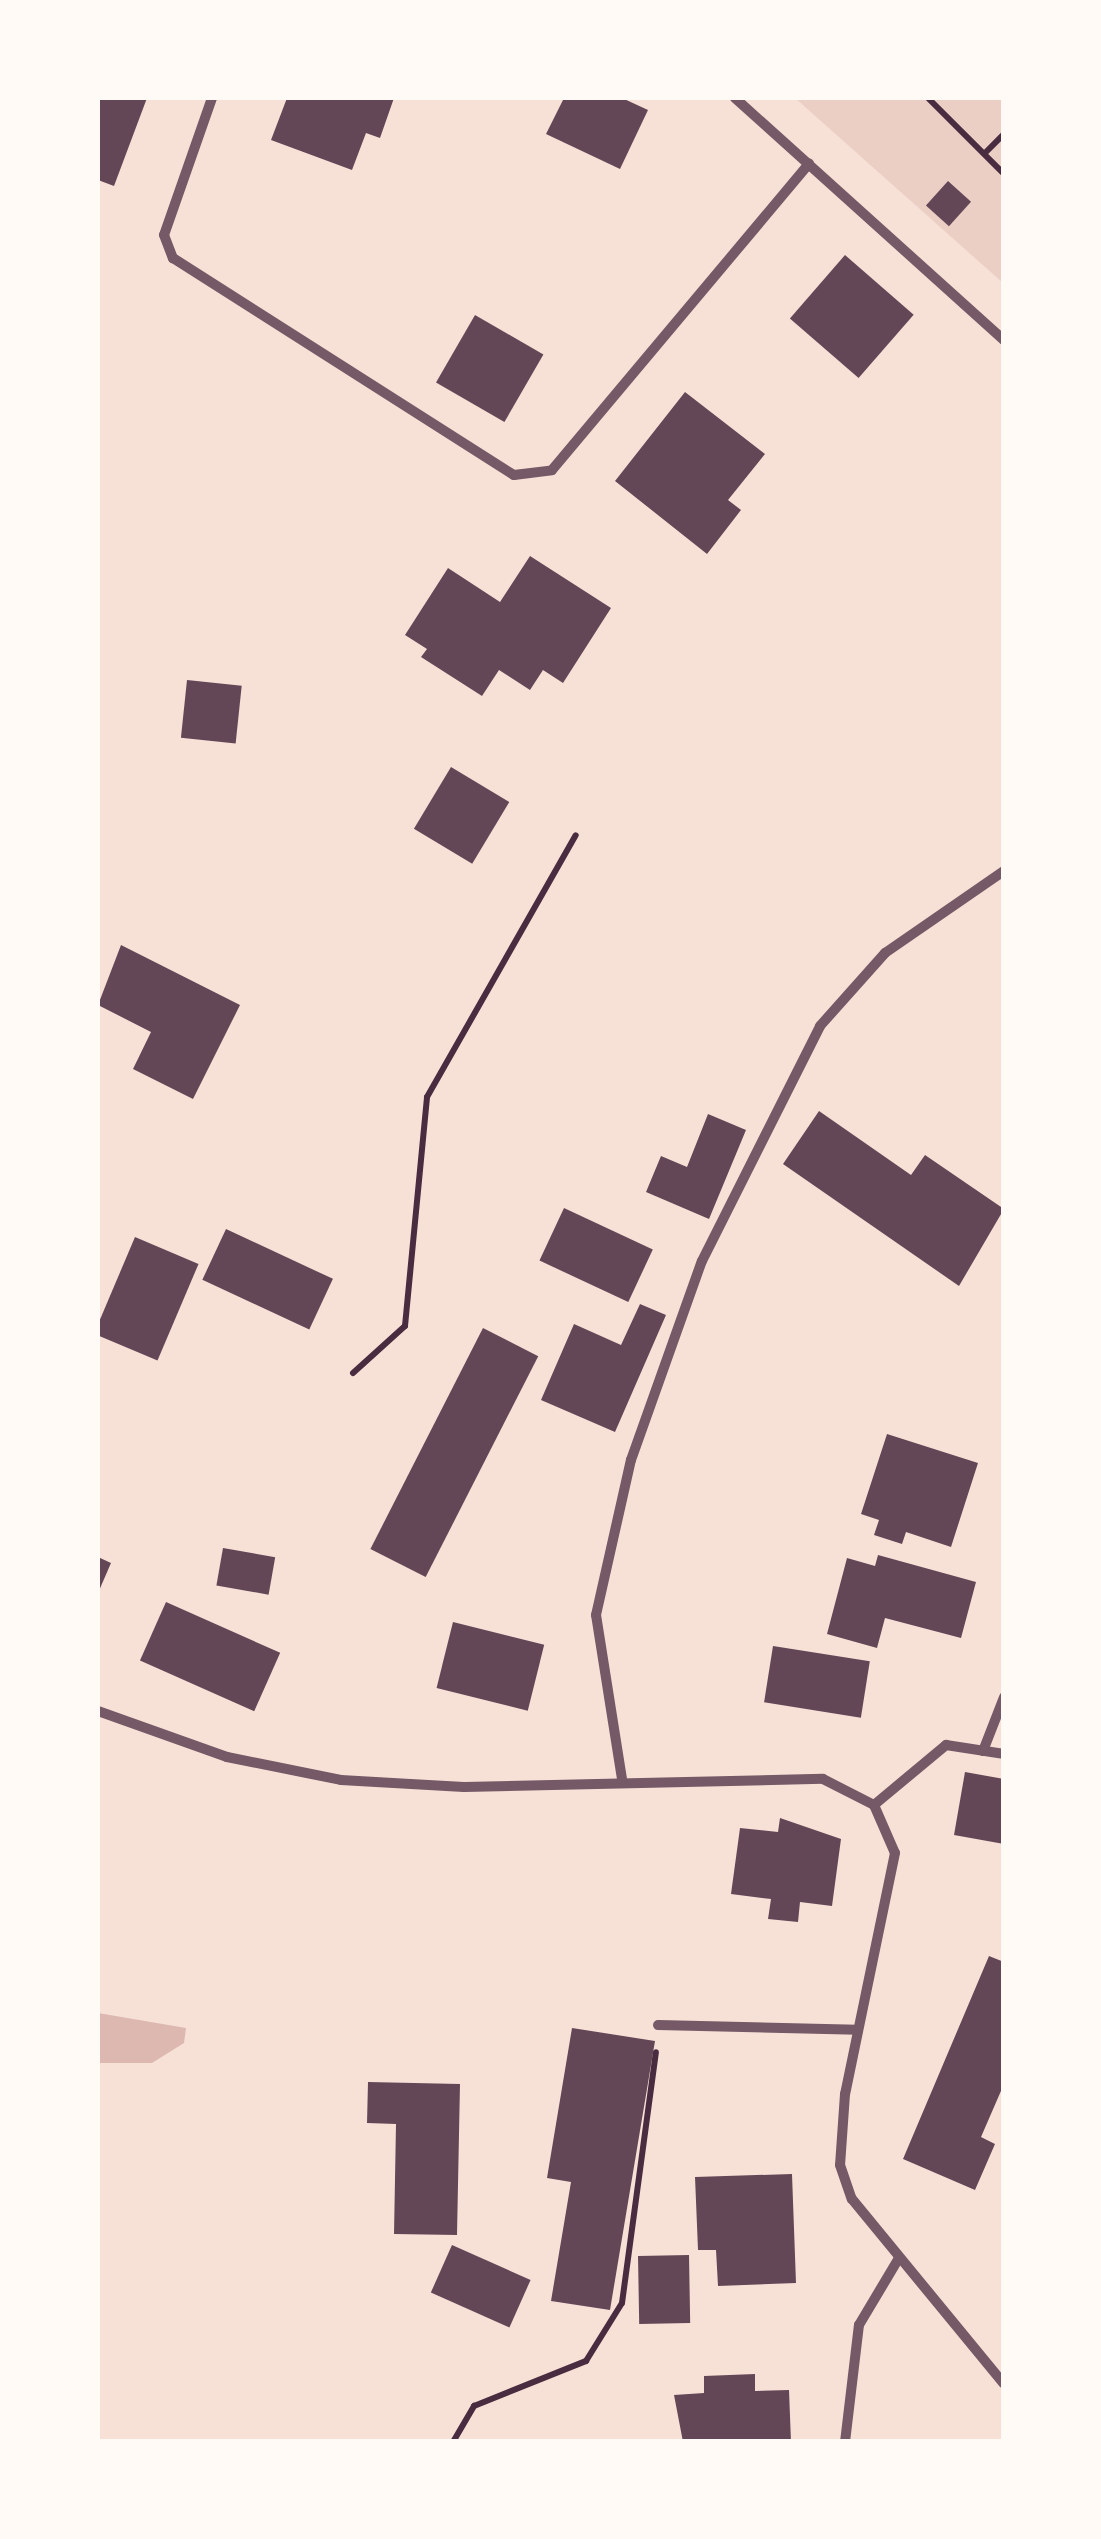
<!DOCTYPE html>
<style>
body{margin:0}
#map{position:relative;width:1101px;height:2539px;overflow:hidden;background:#f7e1d7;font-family:Lato,sans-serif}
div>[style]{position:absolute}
.green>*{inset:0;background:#ebcfc5}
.water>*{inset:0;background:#dcb8b0}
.building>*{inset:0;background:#644757;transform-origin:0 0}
.path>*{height:6px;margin:-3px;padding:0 3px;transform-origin:3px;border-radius:3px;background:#4a2c40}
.minor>*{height:10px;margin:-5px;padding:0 5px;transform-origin:5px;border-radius:5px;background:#755966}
span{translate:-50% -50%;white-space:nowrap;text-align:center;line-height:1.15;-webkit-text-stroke:9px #fffaf5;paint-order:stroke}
.frame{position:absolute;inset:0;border:100px solid #fffaf5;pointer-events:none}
</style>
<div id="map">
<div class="green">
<i style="clip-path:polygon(795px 98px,1003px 98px,1003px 283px)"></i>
</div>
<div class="water">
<i style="clip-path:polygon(98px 2013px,186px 2028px,184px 2043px,152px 2063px,98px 2063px)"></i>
</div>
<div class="building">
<i style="clip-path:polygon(98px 98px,147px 98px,114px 186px,98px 180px)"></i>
<i style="clip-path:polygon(287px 98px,394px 98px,380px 138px,366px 133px,352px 170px,271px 140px)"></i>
<i style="clip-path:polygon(564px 98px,622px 98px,648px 110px,620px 169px,546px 134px)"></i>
<i style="left:948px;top:181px;width:31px;height:33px;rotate:42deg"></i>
<i style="left:845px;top:255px;width:91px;height:84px;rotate:41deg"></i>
<i style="left:475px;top:315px;width:79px;height:78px;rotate:30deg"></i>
<i style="clip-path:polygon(685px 392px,765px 454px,728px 500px,741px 510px,707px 554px,615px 481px)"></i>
<i style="clip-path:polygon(530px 556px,611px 608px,563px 683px,543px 670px,530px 690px,499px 670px,482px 696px,421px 657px,427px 649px,405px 635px,448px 568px,500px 602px)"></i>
<i style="left:187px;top:680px;width:55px;height:58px;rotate:6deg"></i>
<i style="left:451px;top:767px;width:68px;height:72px;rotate:31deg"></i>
<i style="clip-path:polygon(121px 945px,240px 1005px,193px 1099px,133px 1069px,151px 1032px,98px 1005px)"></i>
<i style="clip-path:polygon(819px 1111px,911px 1175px,925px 1155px,1004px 1209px,959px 1286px,783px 1164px)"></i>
<i style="clip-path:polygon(708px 1114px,746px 1130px,709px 1219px,646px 1192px,661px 1156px,687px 1167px)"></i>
<i style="left:564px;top:1208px;width:98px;height:58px;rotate:25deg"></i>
<i style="left:226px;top:1229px;width:118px;height:56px;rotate:25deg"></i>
<i style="left:135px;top:1237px;width:69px;height:105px;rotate:23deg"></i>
<i style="clip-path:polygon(640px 1304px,666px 1315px,615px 1432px,541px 1400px,574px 1324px,621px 1345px)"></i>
<i style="left:483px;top:1328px;width:62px;height:248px;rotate:27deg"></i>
<i style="clip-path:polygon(887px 1434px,978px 1463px,951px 1547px,906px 1532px,902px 1544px,874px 1535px,879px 1520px,861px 1514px)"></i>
<i style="left:223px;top:1548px;width:53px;height:38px;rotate:10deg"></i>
<i style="clip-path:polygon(878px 1555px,976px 1582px,961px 1638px,885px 1618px,877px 1648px,827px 1634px,847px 1558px,875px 1566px)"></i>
<i style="clip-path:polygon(98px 1557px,111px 1563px,98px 1593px)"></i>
<i style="left:166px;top:1602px;width:125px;height:64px;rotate:24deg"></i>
<i style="left:453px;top:1622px;width:94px;height:68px;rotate:14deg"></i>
<i style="left:773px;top:1646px;width:98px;height:57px;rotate:9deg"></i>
<i style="clip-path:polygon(965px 1772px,1004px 1779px,1004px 1844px,954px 1835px)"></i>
<i style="clip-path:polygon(780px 1818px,841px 1839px,832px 1906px,800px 1902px,798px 1922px,768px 1919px,771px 1899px,731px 1894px,740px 1828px,778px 1832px)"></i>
<i style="clip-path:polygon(989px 1956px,1004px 1962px,1004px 2084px,981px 2137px,995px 2144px,975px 2190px,903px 2159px)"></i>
<i style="clip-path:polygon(572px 2028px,655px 2041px,610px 2310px,551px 2301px,571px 2182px,547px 2178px)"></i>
<i style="clip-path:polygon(368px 2082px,460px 2084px,457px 2235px,394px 2234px,396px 2124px,367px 2123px)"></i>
<i style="clip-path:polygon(792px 2174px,796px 2283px,718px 2286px,716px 2250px,698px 2250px,695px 2177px)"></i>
<i style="left:452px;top:2245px;width:86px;height:52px;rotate:24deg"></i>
<i style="left:689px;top:2255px;width:68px;height:51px;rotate:89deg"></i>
<i style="clip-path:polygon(755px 2374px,755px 2391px,789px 2390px,791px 2442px,683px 2442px,674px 2395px,704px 2393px,704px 2376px)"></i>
</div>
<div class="path">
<i style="left:928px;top:98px;width:107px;rotate:45deg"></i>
<i style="left:985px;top:153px;width:27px;rotate:-45deg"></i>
<i style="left:353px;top:1373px;width:70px;rotate:-42.1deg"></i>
<i style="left:405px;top:1326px;width:230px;rotate:-84.5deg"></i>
<i style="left:427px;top:1097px;width:301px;rotate:-60.4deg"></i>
<i style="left:453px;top:2442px;width:42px;rotate:-59.7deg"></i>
<i style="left:474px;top:2406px;width:121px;rotate:-21.9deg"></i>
<i style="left:586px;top:2361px;width:68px;rotate:-58.2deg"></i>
<i style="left:622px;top:2303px;width:253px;rotate:-82.3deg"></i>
</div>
<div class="minor">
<i style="left:212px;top:98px;width:145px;rotate:109.3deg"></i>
<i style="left:164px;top:235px;width:25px;rotate:69deg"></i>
<i style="left:173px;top:258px;width:404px;rotate:32.5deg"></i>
<i style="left:514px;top:475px;width:38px;rotate:-7deg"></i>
<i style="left:552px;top:470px;width:400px;rotate:-50deg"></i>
<i style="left:735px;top:98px;width:362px;rotate:42deg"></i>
<i style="left:98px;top:1711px;width:137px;rotate:19.6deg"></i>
<i style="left:227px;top:1757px;width:116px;rotate:11.4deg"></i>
<i style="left:341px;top:1780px;width:123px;rotate:3.3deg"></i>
<i style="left:464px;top:1787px;width:359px;rotate:-1.3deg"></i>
<i style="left:823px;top:1779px;width:57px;rotate:27deg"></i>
<i style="left:874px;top:1805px;width:52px;rotate:66.4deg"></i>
<i style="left:895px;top:1853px;width:246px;rotate:101.7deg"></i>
<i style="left:845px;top:2094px;width:71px;rotate:94deg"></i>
<i style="left:840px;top:2165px;width:36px;rotate:71deg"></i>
<i style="left:852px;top:2199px;width:239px;rotate:50.6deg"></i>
<i style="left:983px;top:1751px;width:58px;rotate:-68.7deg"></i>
<i style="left:622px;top:1779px;width:166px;rotate:-99deg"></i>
<i style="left:596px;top:1615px;width:159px;rotate:-77.3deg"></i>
<i style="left:631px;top:1460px;width:211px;rotate:-70.4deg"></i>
<i style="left:702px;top:1261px;width:263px;rotate:-63.3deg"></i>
<i style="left:820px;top:1026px;width:98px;rotate:-48.3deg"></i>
<i style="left:885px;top:953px;width:145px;rotate:-34.6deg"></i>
<i style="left:874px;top:1805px;width:94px;rotate:-39.8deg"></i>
<i style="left:946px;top:1745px;width:59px;rotate:8.8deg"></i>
<i style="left:658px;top:2025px;width:199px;rotate:1.4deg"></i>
<i style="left:845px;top:2442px;width:118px;rotate:-83.2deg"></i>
<i style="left:859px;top:2325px;width:78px;rotate:-59.2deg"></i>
</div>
<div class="frame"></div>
</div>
